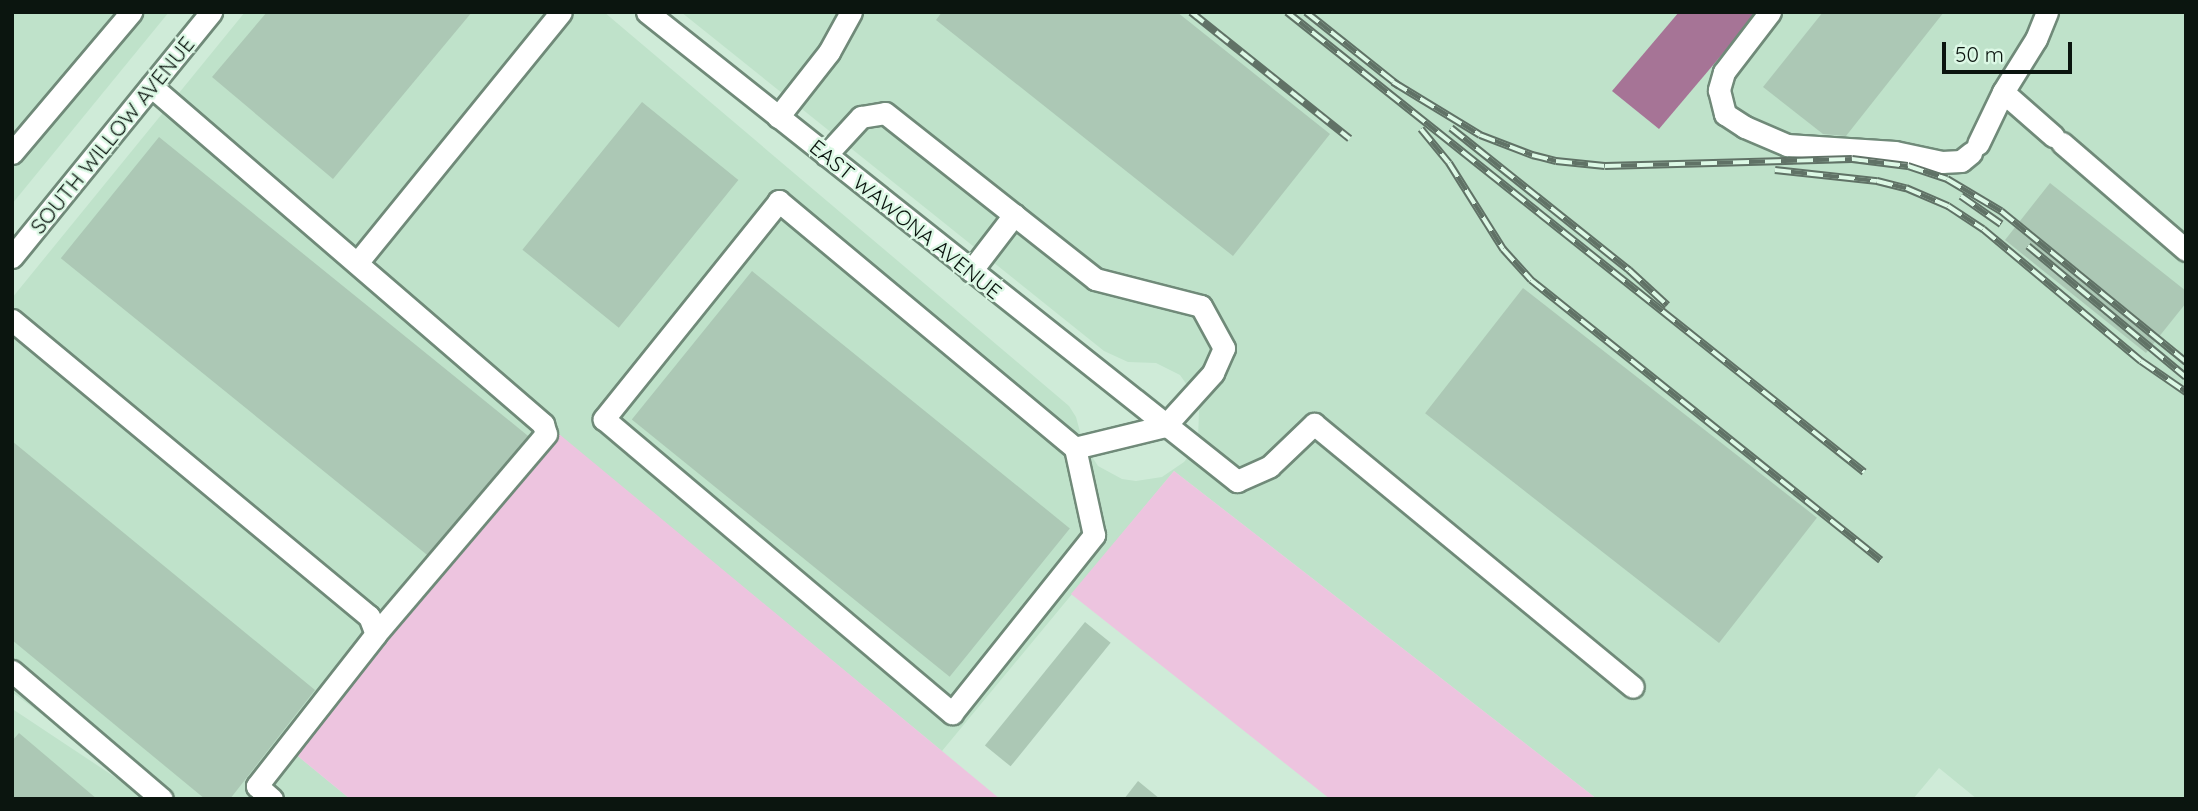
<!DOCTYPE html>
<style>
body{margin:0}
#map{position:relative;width:2198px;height:811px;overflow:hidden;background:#cfebd8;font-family:Quicksand,sans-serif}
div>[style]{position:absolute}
.built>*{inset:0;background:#bfe2ca}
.green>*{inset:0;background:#edc4df}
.water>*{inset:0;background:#a67496}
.building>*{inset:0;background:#acc8b5;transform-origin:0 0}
.roads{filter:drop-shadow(2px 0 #708a79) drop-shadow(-2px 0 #708a79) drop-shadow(0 2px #708a79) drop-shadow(0 -2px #708a79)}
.minor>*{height:21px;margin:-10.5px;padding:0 10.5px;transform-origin:10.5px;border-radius:10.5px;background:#fff}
.rail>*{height:8px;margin-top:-4px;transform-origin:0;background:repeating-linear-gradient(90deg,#dcf8e5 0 16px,#607266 0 32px);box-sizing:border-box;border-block:2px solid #607266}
span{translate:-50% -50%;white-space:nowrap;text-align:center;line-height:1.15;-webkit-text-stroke:5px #dcf8e5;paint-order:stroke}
.street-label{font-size:21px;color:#0b150f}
.frame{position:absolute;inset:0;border:14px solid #0b150f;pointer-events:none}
.scale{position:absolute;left:1942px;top:42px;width:130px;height:32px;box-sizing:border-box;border:4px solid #0b150f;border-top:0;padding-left:9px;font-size:21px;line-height:24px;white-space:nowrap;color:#0b150f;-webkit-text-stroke:5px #dcf8e5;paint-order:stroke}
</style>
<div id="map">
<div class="built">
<i style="clip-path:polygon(12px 12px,169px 12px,12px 204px)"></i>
<i style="clip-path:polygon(245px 12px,604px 12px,1069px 406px,1076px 417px,1083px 443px,1098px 466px,1122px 479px,1136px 481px,1162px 477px,1184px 462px,1193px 451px,1198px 438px,1199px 411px,1196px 398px,1180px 375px,1156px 363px,1128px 362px,1104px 351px,681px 12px,2186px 12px,2186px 799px,1977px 799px,1939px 768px,1913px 799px,1597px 799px,1174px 471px,942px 751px,559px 435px,294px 753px,350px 799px,155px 799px,12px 692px,12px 298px)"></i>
<i style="clip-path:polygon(12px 709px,14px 710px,148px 799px,12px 799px)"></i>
</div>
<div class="green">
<i style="clip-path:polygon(559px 434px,1000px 799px,350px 799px,294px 753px)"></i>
<i style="clip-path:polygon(1174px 471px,1597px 799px,1330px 799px,1071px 594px)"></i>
</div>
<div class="water">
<i style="clip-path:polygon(1679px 12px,1758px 12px,1659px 129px,1612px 91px)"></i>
</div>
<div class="building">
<i style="clip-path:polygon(267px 12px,472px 12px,333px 179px,212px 77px)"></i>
<i style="clip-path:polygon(942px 12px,1177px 12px,1330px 134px,1233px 256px,936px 20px)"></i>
<i style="clip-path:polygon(1823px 12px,1944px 12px,1846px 136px,1823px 134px,1763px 87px)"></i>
<i style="left:642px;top:102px;width:124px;height:190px;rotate:39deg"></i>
<i style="left:159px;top:137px;width:475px;height:156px;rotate:39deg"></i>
<i style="clip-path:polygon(2050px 183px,2186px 291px,2186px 303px,2146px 353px,2005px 240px)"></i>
<i style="left:752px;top:271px;width:409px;height:191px;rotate:39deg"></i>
<i style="left:1523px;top:288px;width:373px;height:159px;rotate:38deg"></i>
<i style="clip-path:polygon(12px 441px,315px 690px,230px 799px,205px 799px,12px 640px)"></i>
<i style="left:1085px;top:622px;width:33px;height:159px;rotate:39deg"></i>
<i style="clip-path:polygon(19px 733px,97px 799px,12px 799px,12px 741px)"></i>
<i style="clip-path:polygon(1138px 781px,1160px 799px,1124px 799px)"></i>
</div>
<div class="roads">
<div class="minor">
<i style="left:647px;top:12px;width:754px;rotate:38.48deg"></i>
<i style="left:1237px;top:481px;width:36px;rotate:-24deg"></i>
<i style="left:1270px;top:466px;width:61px;rotate:-43.7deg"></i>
<i style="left:1314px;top:424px;width:413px;rotate:39.5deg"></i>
<i style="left:1770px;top:12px;width:76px;rotate:127.5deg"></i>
<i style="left:1724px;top:72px;width:19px;rotate:106deg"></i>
<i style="left:1719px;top:90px;width:25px;rotate:76deg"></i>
<i style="left:1725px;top:114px;width:24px;rotate:33deg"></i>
<i style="left:1745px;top:127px;width:46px;rotate:23.2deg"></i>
<i style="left:1787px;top:145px;width:108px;rotate:3.7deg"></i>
<i style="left:1895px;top:152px;width:48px;rotate:12deg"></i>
<i style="left:1942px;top:162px;width:19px;rotate:-3deg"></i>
<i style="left:1961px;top:161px;width:13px;rotate:-39deg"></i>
<i style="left:2047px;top:12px;width:29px;rotate:112deg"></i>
<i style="left:2036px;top:39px;width:62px;rotate:121.9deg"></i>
<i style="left:2003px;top:92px;width:67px;rotate:41.3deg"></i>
<i style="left:151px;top:86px;width:518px;rotate:40.77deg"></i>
<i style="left:543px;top:424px;width:10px;rotate:73deg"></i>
<i style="left:546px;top:434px;width:262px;rotate:130.4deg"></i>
<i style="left:778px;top:117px;width:83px;rotate:-51.9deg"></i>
<i style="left:829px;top:52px;width:46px;rotate:-61.2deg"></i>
<i style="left:2062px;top:143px;width:164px;rotate:40.8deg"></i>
<i style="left:1978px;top:144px;width:58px;rotate:-64.3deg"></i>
<i style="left:12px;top:153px;width:185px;rotate:-49.8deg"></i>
<i style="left:826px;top:155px;width:52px;rotate:-47.4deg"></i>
<i style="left:861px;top:117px;width:24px;rotate:-9deg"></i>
<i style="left:885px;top:113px;width:268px;rotate:38.3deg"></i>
<i style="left:1095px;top:279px;width:109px;rotate:14.3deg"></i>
<i style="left:1201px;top:306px;width:48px;rotate:61.3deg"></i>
<i style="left:1224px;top:348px;width:27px;rotate:114deg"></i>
<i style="left:1213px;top:373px;width:72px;rotate:132.2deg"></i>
<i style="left:1165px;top:426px;width:93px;rotate:166.3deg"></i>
<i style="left:1075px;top:448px;width:386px;rotate:-140.2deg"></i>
<i style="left:779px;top:201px;width:280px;rotate:128.8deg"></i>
<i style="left:604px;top:419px;width:456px;rotate:40.2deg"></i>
<i style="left:952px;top:713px;width:228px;rotate:-51.4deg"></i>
<i style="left:1094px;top:535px;width:89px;rotate:-102.3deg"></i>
<i style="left:12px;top:257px;width:316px;rotate:-50.9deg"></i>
<i style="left:357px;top:263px;width:323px;rotate:-50.9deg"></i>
<i style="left:971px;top:271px;width:71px;rotate:-52.5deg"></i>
<i style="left:12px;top:320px;width:464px;rotate:39.7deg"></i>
<i style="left:369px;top:616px;width:19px;rotate:69deg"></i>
<i style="left:376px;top:634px;width:193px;rotate:128.1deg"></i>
<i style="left:257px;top:786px;width:20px;rotate:41deg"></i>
<i style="left:12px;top:671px;width:197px;rotate:40.5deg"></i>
</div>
</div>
<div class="rail">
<i style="left:1191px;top:12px;width:203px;rotate:38.6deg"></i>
<i style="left:1287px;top:12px;width:738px;rotate:38.56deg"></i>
<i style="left:1306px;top:12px;width:119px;rotate:38.5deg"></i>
<i style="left:1393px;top:82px;width:102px;rotate:31.3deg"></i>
<i style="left:1480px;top:135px;width:56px;rotate:21deg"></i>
<i style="left:1532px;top:155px;width:25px;rotate:14deg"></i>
<i style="left:1556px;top:161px;width:49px;rotate:5.8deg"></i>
<i style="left:1605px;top:166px;width:247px;rotate:-1.6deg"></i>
<i style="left:1852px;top:159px;width:56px;rotate:7.1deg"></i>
<i style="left:1908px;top:166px;width:41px;rotate:18.4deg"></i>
<i style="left:1947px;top:179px;width:63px;rotate:30.7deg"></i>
<i style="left:2001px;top:211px;width:239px;rotate:39.2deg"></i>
<i style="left:1451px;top:128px;width:228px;rotate:38.6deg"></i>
<i style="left:1629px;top:270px;width:52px;rotate:42.6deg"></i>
<i style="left:1421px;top:129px;width:44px;rotate:50.5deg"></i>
<i style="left:1449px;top:163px;width:102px;rotate:57.9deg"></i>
<i style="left:1503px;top:249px;width:42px;rotate:47.9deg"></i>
<i style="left:1531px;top:280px;width:448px;rotate:38.7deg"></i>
<i style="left:1775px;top:170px;width:103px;rotate:6.2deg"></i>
<i style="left:1877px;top:181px;width:30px;rotate:14deg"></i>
<i style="left:1906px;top:188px;width:46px;rotate:23.2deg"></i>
<i style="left:1948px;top:206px;width:42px;rotate:33.3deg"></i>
<i style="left:1983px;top:229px;width:206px;rotate:39.9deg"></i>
<i style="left:2141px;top:361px;width:55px;rotate:34.6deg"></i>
<i style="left:1961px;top:196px;width:49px;rotate:35deg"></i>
<i style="left:2028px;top:246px;width:205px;rotate:39.7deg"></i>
</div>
<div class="street-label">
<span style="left:112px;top:135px;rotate:-51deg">SOUTH WILLOW AVENUE</span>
<span style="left:906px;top:219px;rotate:39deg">EAST WAWONA AVENUE</span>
</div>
<div class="frame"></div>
<div class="scale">50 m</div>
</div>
